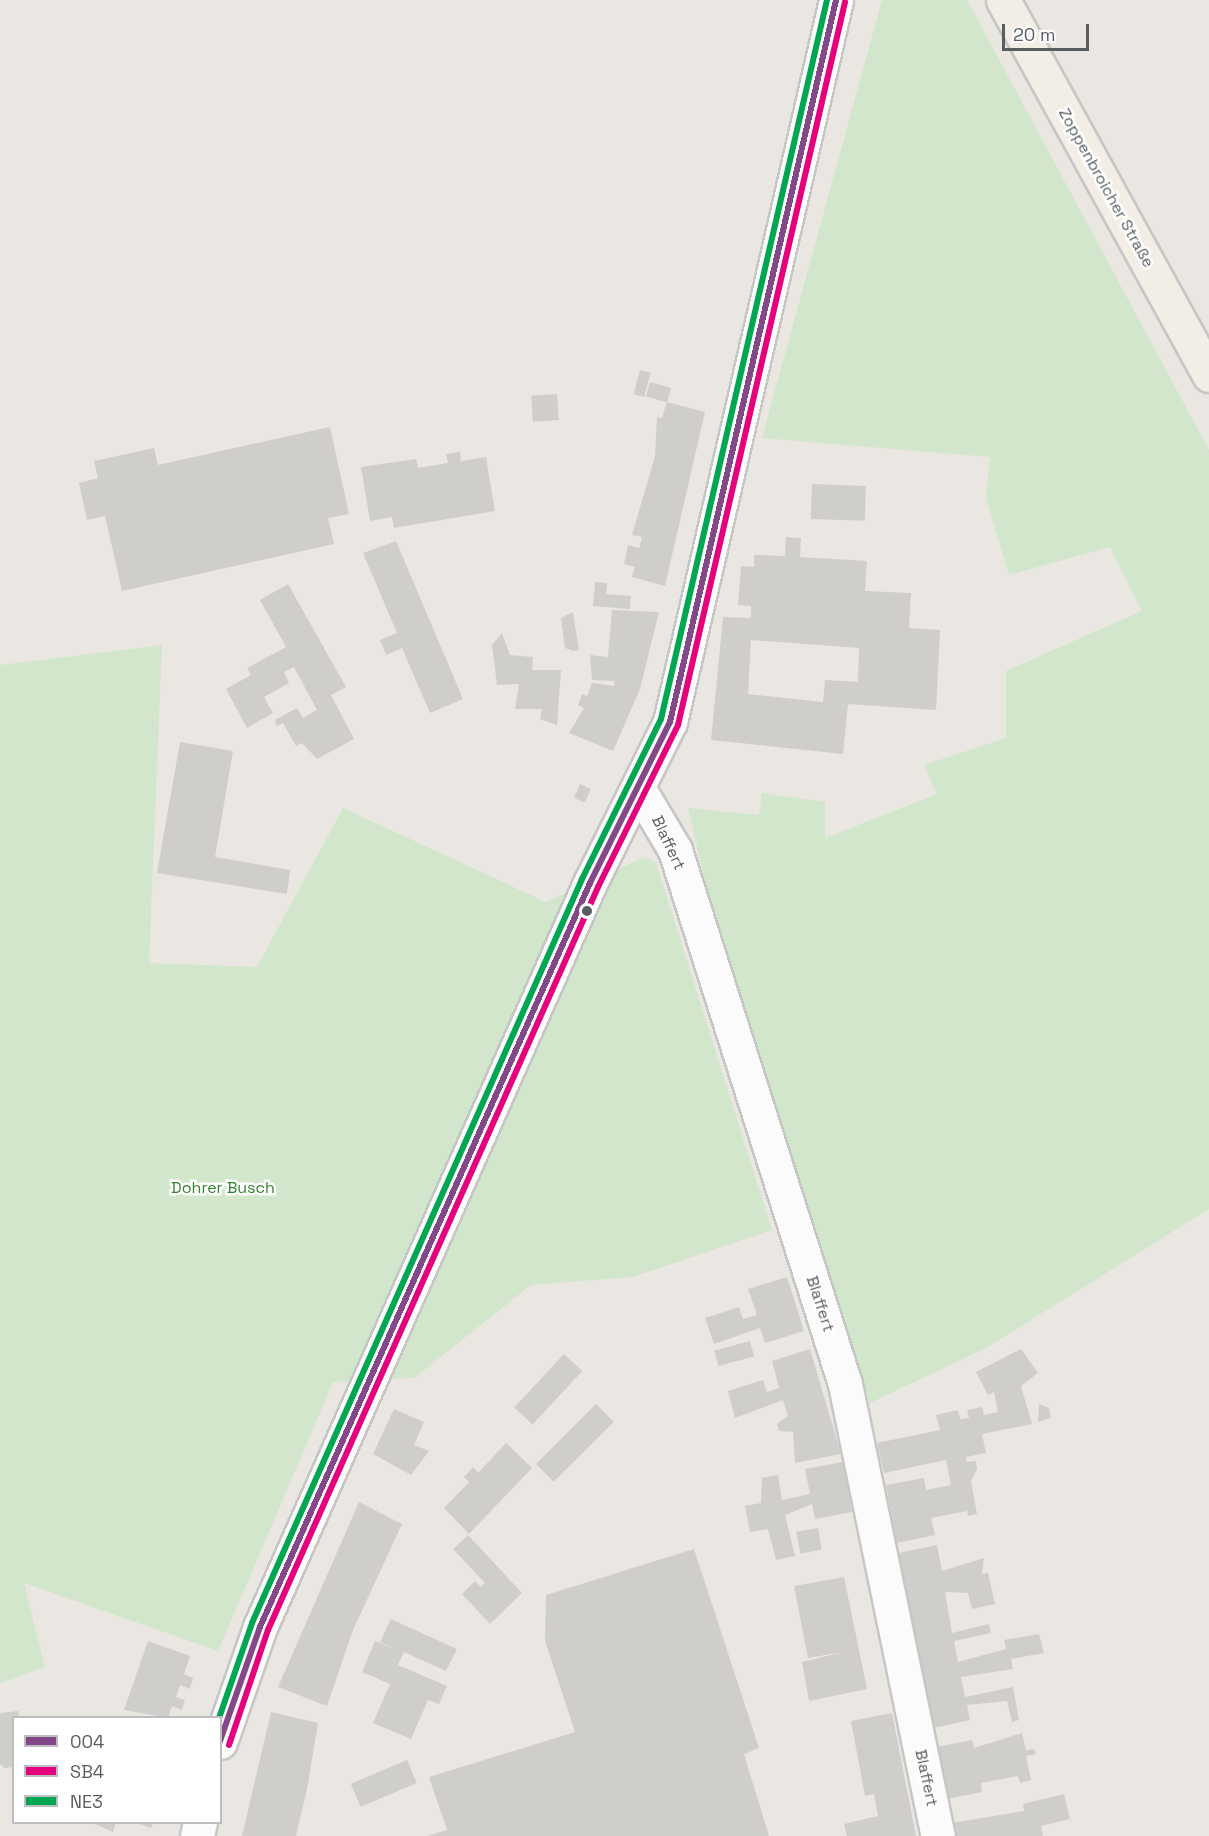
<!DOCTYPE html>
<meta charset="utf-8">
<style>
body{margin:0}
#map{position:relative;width:1209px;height:1836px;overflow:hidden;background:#eae7e2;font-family:"Space Grotesk",sans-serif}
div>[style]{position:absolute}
.green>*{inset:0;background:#d2e6cb}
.building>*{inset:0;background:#d0cecb;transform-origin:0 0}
.roads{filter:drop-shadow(2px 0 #c6c6c5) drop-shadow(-2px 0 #c6c6c5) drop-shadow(0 2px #c6c6c5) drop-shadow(0 -2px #c6c6c5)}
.minor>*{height:33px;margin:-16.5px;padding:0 16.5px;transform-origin:16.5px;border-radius:16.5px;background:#fcfbfb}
.major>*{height:33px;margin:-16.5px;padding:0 16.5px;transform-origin:16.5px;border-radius:16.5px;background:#f2eee5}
.bus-1>*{height:6px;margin:-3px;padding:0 3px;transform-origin:3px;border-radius:3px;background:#824888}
.bus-2>*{height:6px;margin:-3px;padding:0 3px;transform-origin:3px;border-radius:3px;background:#e5007d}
.bus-3>*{height:6px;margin:-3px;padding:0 3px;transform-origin:3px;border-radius:3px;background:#00a651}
.dots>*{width:16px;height:16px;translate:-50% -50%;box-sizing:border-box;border:3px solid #fff;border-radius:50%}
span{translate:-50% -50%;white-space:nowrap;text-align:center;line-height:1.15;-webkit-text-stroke:5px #fff;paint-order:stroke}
.street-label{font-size:16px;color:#585d61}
.park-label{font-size:16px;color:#34832e}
.legend{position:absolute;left:12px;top:1716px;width:210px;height:108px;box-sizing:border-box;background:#fff;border:2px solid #bcbec0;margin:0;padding:8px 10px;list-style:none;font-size:18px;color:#585d61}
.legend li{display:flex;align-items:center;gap:12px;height:30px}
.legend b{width:30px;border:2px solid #bcbec0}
.scale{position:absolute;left:1002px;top:24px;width:87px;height:27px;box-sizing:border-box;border:3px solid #585d61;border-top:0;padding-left:8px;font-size:18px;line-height:21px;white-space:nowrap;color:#585d61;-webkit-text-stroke:4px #fff;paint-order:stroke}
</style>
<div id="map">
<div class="green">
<i style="clip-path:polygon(882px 0,967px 0,1209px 450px,1209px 1209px,986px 1348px,870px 1403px,715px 925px,688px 808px,759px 815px,762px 793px,825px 802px,825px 838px,937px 794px,924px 765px,1006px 738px,1006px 671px,1142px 611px,1110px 547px,1009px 575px,986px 498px,990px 457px,762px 438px)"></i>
<i style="clip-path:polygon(162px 645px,149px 963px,257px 967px,343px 808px,546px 902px,645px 857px,656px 863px,772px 1230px,633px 1277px,531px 1285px,414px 1378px,333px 1382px,218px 1651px,24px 1583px,45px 1667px,0 1683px,0 665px)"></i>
</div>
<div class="building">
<i style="left:640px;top:370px;width:11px;height:25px;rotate:15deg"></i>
<i style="left:650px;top:382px;width:22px;height:15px;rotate:16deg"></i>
<i style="left:557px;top:394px;width:26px;height:26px;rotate:86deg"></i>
<i style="clip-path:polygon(667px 402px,705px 412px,665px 586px,632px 577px,635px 567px,624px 564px,628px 545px,639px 548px,642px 537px,632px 535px,655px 456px,657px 417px,662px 418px)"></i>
<i style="clip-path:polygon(330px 427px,349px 514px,328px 518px,334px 544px,122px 591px,105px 516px,87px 520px,79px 483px,98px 478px,94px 461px,154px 448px,158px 465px)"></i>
<i style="clip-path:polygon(460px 452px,461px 461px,486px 457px,495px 511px,394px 528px,392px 517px,370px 521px,361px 467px,416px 459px,418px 468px,448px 463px,446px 454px)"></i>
<i style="left:812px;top:484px;width:54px;height:35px;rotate:2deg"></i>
<i style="clip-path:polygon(evenodd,786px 537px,801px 538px,800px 557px,867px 561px,865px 591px,911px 593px,909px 628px,940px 630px,936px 710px,848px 704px,843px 754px,711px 740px,723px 617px,751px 618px,751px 606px,738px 605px,741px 566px,754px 567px,754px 555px,785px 556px,786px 537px,751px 640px,859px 648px,858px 682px,825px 680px,823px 702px,748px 694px,751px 640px)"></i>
<i style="clip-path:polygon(396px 541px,463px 699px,430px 713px,402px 648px,386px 655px,380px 640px,397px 633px,363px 553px)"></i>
<i style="clip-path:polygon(595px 582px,607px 583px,606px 594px,631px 596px,630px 609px,593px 606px)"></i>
<i style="clip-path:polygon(288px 584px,346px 687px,331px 695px,354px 739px,317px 759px,302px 743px,296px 746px,283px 723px,277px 726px,275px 720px,297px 708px,303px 718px,317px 710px,294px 667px,284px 672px,289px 683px,264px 697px,273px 713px,247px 728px,226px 689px,251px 675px,247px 668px,286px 647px,260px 600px)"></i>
<i style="clip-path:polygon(612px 610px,659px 612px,640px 689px,613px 751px,569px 733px,584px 708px,578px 705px,582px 694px,587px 696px,592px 683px,614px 686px,614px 681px,592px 680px,590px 655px,608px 657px)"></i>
<i style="clip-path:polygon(573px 612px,579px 650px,573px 651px,565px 648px,561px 618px)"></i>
<i style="clip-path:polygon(502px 633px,510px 655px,533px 657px,532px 670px,561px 670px,557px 725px,540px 719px,542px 709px,515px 709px,519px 684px,497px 685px,492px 645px)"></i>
<i style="clip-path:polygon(180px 742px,233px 751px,215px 857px,290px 870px,287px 894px,157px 873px)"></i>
<i style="left:580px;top:784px;width:12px;height:15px;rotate:24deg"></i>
<i style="clip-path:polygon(787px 1277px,804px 1331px,765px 1343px,760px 1328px,714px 1344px,705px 1318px,739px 1307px,743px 1319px,757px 1315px,748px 1289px)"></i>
<i style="left:750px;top:1341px;width:16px;height:37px;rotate:75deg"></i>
<i style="clip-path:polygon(810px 1349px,841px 1454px,795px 1463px,793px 1432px,779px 1431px,777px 1424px,788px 1416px,783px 1400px,735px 1418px,728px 1391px,763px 1380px,767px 1392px,779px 1388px,772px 1361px)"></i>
<i style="clip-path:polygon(1021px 1349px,1038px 1373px,1021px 1386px,1032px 1424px,982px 1434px,986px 1453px,966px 1457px,967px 1462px,976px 1461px,977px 1469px,971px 1481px,977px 1514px,968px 1516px,967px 1511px,931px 1518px,935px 1535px,897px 1543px,886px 1485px,924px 1478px,926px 1490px,951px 1485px,946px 1460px,884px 1473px,877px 1443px,940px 1430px,936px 1415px,958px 1410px,960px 1419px,969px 1418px,967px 1410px,982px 1407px,984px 1415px,998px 1412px,994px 1392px,988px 1395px,976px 1372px)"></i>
<i style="left:564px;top:1354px;width:25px;height:73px;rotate:43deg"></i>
<i style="left:596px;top:1404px;width:25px;height:85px;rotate:45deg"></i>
<i style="clip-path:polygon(1039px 1404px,1049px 1408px,1051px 1418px,1038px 1422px)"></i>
<i style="clip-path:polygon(394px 1409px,424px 1422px,414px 1445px,429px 1451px,411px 1475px,373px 1454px)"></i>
<i style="clip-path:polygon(506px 1443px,532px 1468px,469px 1534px,444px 1508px,469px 1482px,464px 1477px,473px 1467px,478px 1473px)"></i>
<i style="clip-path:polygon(843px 1462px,852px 1512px,815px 1519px,812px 1504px,785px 1515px,795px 1556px,776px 1560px,768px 1529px,750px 1532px,745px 1506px,761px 1503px,762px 1478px,778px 1475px,782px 1500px,810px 1494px,805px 1469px)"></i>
<i style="clip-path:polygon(359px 1502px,402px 1524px,353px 1630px,327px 1706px,278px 1687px)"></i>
<i style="left:818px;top:1528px;width:22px;height:22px;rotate:80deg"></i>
<i style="clip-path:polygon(468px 1535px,522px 1593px,490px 1624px,462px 1594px,475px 1581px,481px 1587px,485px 1583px,453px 1549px)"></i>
<i style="clip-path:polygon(937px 1545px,942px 1571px,984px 1558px,982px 1574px,988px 1573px,995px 1604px,972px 1609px,968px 1593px,945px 1592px,952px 1633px,989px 1624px,991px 1633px,954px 1641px,958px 1662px,1006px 1649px,1004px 1640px,1039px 1634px,1044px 1653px,1011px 1659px,1013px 1669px,961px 1677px,965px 1697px,1013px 1687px,1019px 1720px,1012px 1722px,1007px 1701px,967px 1705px,970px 1720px,933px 1728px,899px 1553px)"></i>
<i style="clip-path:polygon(694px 1549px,759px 1748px,744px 1754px,769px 1836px,428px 1836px,447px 1830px,429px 1777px,575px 1732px,545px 1641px,546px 1595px)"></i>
<i style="clip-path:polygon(844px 1577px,867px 1689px,809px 1701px,802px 1662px,843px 1652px,808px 1658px,794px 1586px)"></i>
<i style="clip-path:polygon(391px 1619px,457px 1649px,446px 1671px,404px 1652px,398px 1665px,447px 1686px,439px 1704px,428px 1700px,411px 1739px,373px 1723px,390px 1684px,362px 1672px,375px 1641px,397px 1650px,380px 1642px)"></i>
<i style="clip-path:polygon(148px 1641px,190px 1656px,184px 1674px,193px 1678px,190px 1689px,180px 1685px,176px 1697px,185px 1700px,182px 1710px,172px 1706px,168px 1718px,124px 1710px)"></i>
<i style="clip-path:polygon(18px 1711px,19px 1718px,14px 1718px,14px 1767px,5px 1768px,0 1764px,0 1713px)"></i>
<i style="clip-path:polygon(271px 1712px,318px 1723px,307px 1789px,296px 1836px,242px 1836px)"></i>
<i style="clip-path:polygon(892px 1713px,916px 1836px,847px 1836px,844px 1824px,878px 1816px,874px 1794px,865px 1796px,851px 1721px)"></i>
<i style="clip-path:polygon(1022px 1733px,1026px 1750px,1034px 1749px,1036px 1754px,1026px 1756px,1031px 1780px,1020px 1783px,1018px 1776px,981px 1783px,982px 1792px,947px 1799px,937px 1747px,972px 1740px,974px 1748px)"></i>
<i style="left:407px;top:1760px;width:25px;height:61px;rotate:67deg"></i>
<i style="clip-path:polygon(1064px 1794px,1070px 1819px,1041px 1826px,1043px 1836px,955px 1836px,952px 1823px,1024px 1811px,1023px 1804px)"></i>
<i style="clip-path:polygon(91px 1822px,116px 1822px,113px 1832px)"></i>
<i style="clip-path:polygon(133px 1822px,153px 1822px,151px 1828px)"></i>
</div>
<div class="roads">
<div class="minor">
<i style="left:640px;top:791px;width:69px;rotate:59.3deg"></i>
<i style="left:675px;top:850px;width:560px;rotate:72.34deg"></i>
<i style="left:845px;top:1384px;width:461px;rotate:78.4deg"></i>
<i style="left:220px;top:1742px;width:122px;rotate:-70.8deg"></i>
<i style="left:260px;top:1627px;width:814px;rotate:-66.08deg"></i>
<i style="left:590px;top:883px;width:180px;rotate:-63.6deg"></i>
<i style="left:670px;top:722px;width:741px;rotate:-77.05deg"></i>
<i style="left:197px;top:1836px;width:14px;rotate:-78deg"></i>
</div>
<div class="major">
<i style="left:1003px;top:0;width:428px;rotate:61.2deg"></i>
</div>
</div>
<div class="bus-1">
<i style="left:220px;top:1741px;width:121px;rotate:-70.7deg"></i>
<i style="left:260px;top:1627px;width:814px;rotate:-66.08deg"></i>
<i style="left:590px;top:883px;width:180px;rotate:-63.6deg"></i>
<i style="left:670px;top:722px;width:741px;rotate:-77.05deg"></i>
</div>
<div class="bus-2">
<i style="left:229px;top:1745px;width:121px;rotate:-71.3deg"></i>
<i style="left:268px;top:1630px;width:813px;rotate:-66.05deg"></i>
<i style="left:598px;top:887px;width:181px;rotate:-63.7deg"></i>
<i style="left:678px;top:725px;width:742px;rotate:-76.99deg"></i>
</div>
<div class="bus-3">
<i style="left:219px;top:1718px;width:101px;rotate:-70.8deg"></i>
<i style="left:252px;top:1623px;width:814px;rotate:-66.08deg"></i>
<i style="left:582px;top:879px;width:178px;rotate:-63.7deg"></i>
<i style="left:661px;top:719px;width:738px;rotate:-77deg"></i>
</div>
<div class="dots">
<i style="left:587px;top:911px;background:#585d61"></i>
</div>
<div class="street-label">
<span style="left:1106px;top:188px;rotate:61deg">Zoppenbroicher Straße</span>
<span style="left:668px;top:843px;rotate:65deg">Blaffert</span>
<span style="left:820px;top:1304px;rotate:72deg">Blaffert</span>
<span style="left:926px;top:1778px;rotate:78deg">Blaffert</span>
</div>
<div class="park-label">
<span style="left:223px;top:1188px">Dohrer Busch</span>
</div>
<ul class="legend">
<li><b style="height:8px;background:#824888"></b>004</li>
<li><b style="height:8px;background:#e5007d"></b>SB4</li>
<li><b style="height:8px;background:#00a651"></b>NE3</li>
</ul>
<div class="scale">20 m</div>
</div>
